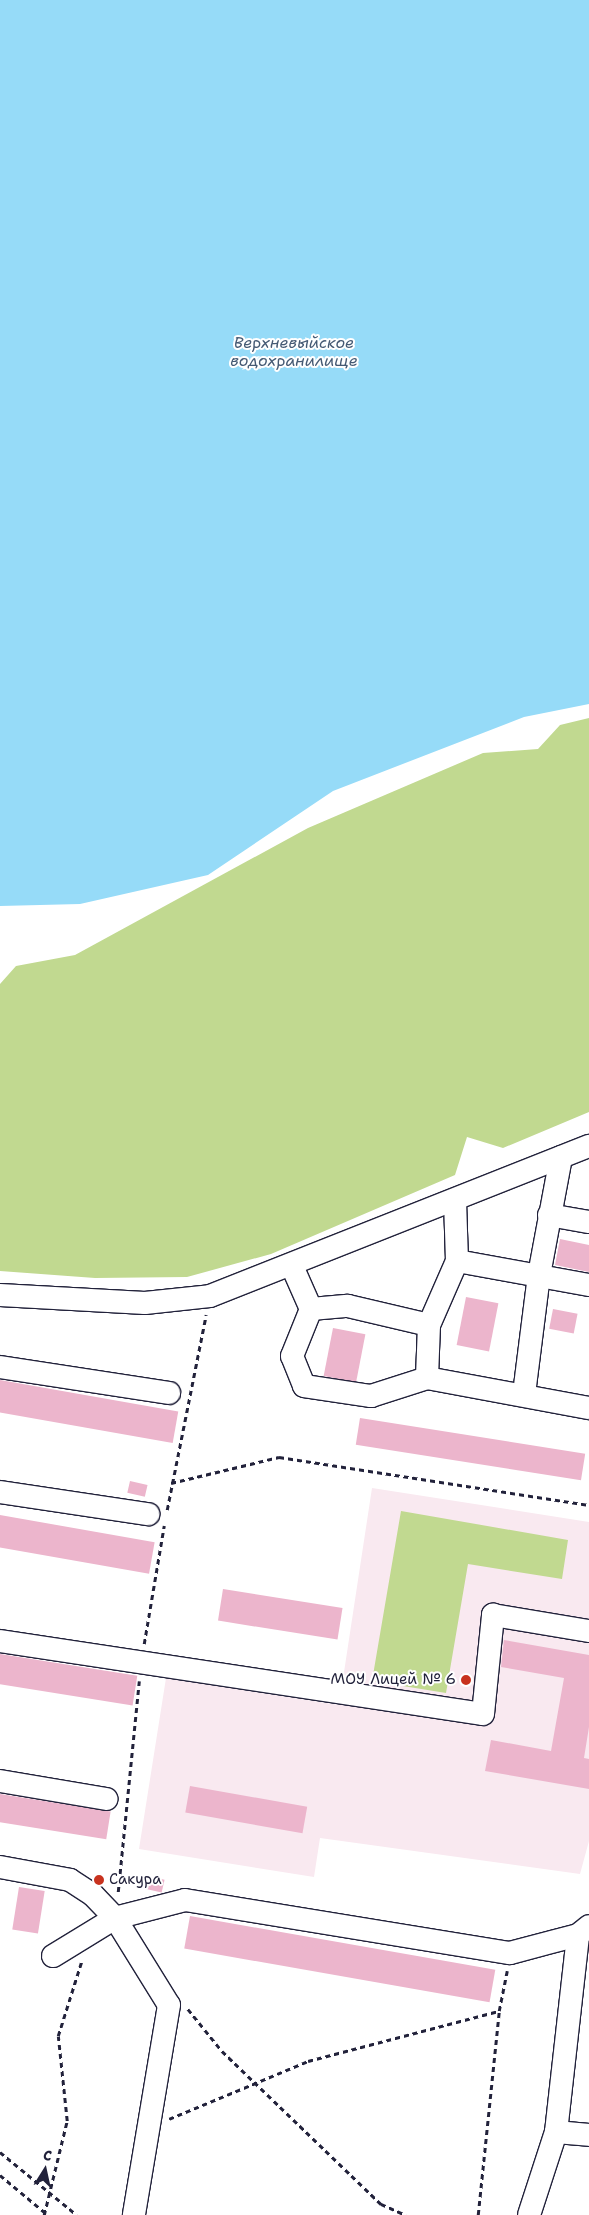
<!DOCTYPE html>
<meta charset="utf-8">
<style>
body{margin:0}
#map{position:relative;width:589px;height:2215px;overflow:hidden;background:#fff;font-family:"Shantell Sans",sans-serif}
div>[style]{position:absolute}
.built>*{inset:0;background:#f9e9f0}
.green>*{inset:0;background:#c1d990}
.water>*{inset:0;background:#96dbf8}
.building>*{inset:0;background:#ecb5cc;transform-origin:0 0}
.path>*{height:2.5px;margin-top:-1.25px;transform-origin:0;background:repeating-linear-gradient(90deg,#22223b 0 5px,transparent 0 9px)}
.roads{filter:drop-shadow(1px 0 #22223b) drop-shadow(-1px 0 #22223b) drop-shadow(0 1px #22223b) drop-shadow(0 -1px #22223b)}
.minor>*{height:22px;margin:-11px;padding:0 11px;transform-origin:11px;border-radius:11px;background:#fff}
.dots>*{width:14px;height:14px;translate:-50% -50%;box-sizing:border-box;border:2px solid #fff;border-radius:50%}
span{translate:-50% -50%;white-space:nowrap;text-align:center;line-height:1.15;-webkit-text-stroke:4px #fff;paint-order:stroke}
.poi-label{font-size:15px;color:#22223b}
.right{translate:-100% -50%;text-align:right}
.left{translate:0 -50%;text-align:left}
.water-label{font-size:16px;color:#455a74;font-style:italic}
.north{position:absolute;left:20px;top:2145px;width:50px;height:50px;-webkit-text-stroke:4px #fff;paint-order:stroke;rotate:10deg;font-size:14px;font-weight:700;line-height:20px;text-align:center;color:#22223b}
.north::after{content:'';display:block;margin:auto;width:18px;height:22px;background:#22223b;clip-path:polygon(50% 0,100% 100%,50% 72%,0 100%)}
</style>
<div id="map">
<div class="built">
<i style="clip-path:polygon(372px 1488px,589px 1522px,589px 1841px,580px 1874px,320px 1838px,314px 1877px,139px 1849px,166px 1678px,339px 1705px)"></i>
</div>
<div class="green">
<i style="clip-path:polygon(589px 718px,589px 1112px,503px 1148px,467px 1137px,455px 1175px,271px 1254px,187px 1277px,95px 1278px,0 1271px,0 984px,16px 966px,75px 955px,308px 828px,483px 753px,538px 749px,560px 725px)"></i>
<i style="clip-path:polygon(401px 1511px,568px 1540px,562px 1579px,468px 1564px,446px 1693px,372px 1681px)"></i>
</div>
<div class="water">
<i style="clip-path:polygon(0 0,589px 0,589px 704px,524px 717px,333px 791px,208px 875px,80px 904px,0 906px)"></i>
</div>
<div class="building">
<i style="clip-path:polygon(560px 1239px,589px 1245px,589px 1272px,555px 1265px)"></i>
<i style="left:466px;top:1297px;width:33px;height:49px;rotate:11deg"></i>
<i style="left:553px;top:1309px;width:25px;height:20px;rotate:11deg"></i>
<i style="left:333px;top:1328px;width:33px;height:49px;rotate:11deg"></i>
<i style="left:0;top:1380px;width:181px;height:32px;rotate:10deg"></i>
<i style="left:360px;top:1418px;width:228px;height:27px;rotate:9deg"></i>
<i style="left:130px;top:1481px;width:18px;height:12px;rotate:13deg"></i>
<i style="left:0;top:1515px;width:157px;height:32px;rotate:10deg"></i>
<i style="left:223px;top:1589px;width:121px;height:32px;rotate:9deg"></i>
<i style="clip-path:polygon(504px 1640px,589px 1655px,589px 1727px,584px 1758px,589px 1759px,589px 1789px,485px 1771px,491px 1740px,551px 1751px,564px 1678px,501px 1667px)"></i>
<i style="left:0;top:1654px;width:139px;height:30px;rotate:9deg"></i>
<i style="left:190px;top:1786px;width:119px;height:27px;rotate:10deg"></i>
<i style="left:0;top:1794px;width:112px;height:28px;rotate:9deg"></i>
<i style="left:148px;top:1876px;width:17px;height:13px;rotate:13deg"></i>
<i style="left:19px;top:1887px;width:26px;height:43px;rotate:9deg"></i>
<i style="left:190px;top:1916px;width:310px;height:33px;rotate:10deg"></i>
</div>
<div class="path">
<i style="left:171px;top:1483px;width:111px;rotate:-13.5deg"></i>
<i style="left:279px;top:1457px;width:314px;rotate:8.8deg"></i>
<i style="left:167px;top:1510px;width:199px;rotate:-78.7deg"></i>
<i style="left:144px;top:1644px;width:120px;rotate:-80.4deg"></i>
<i style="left:118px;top:1892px;width:212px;rotate:-84.3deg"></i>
<i style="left:188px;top:2009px;width:54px;rotate:51deg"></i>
<i style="left:222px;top:2051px;width:221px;rotate:43.9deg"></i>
<i style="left:381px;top:2204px;width:27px;rotate:24deg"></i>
<i style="left:169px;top:2119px;width:151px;rotate:-22.6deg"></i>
<i style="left:308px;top:2061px;width:197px;rotate:-14.7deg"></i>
<i style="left:0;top:2152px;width:99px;rotate:39.3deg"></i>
<i style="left:0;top:2175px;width:62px;rotate:39.8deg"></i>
<i style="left:44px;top:2215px;width:97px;rotate:-76.3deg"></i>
<i style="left:67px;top:2121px;width:85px;rotate:-96deg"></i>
<i style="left:58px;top:2036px;width:80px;rotate:-72.5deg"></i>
<i style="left:478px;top:2215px;width:205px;rotate:-84.1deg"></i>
<i style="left:499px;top:2011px;width:41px;rotate:-78.7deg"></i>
</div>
<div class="roads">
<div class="minor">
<i style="left:549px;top:1215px;width:41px;rotate:9.9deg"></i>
<i style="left:457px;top:1261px;width:134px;rotate:10.3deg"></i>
<i style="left:292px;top:1266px;width:47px;rotate:66.2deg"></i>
<i style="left:311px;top:1309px;width:51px;rotate:112deg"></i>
<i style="left:292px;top:1356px;width:32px;rotate:68deg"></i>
<i style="left:304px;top:1386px;width:68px;rotate:8.5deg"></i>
<i style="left:371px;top:1396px;width:59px;rotate:-17.8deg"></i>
<i style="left:427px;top:1378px;width:165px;rotate:10.5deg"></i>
<i style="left:0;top:1295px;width:145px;rotate:3.2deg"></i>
<i style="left:145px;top:1303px;width:65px;rotate:-6.1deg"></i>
<i style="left:210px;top:1296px;width:408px;rotate:-21.6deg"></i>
<i style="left:311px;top:1309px;width:37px;rotate:-5deg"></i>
<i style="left:348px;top:1306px;width:83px;rotate:13.2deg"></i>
<i style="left:429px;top:1325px;width:53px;rotate:92.2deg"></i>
<i style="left:429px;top:1325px;width:70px;rotate:-66.4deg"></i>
<i style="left:457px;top:1261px;width:60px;rotate:-91.9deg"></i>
<i style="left:0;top:1367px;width:171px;rotate:8.7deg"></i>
<i style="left:524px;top:1394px;width:120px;rotate:-82.8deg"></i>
<i style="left:539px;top:1275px;width:120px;rotate:-79.4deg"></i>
<i style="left:0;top:1492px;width:150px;rotate:8.5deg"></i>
<i style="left:0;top:1641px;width:488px;rotate:8.6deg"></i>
<i style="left:483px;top:1714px;width:100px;rotate:-84.2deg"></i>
<i style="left:493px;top:1615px;width:97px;rotate:9.5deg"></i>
<i style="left:0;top:1781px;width:108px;rotate:9.6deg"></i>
<i style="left:0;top:1867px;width:71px;rotate:10.5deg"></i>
<i style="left:70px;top:1880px;width:27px;rotate:33deg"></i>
<i style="left:93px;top:1895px;width:32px;rotate:46deg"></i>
<i style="left:115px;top:1918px;width:102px;rotate:58.2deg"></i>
<i style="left:169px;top:2005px;width:213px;rotate:99.5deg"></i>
<i style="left:53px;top:1956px;width:73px;rotate:-31.5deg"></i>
<i style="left:115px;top:1918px;width:72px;rotate:-14.4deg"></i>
<i style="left:185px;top:1900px;width:329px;rotate:9.3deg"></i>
<i style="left:510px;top:1953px;width:70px;rotate:-14.8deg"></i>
<i style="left:578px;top:1935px;width:14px;rotate:-39deg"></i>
<i style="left:556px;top:2132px;width:33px;rotate:5deg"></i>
<i style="left:529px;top:2215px;width:87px;rotate:-72deg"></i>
<i style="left:556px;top:2132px;width:198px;rotate:-83.6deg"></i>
</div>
</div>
<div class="dots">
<i style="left:466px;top:1680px;background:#c8321e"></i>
<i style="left:99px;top:1880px;background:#c8321e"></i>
</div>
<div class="poi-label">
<span class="right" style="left:456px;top:1680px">МОУ Лицей № 6</span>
<span class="left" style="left:109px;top:1880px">Сакура</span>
</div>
<div class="water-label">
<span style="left:294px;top:352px">Верхневыйское<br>водохранилище</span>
</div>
<div class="north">С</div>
</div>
